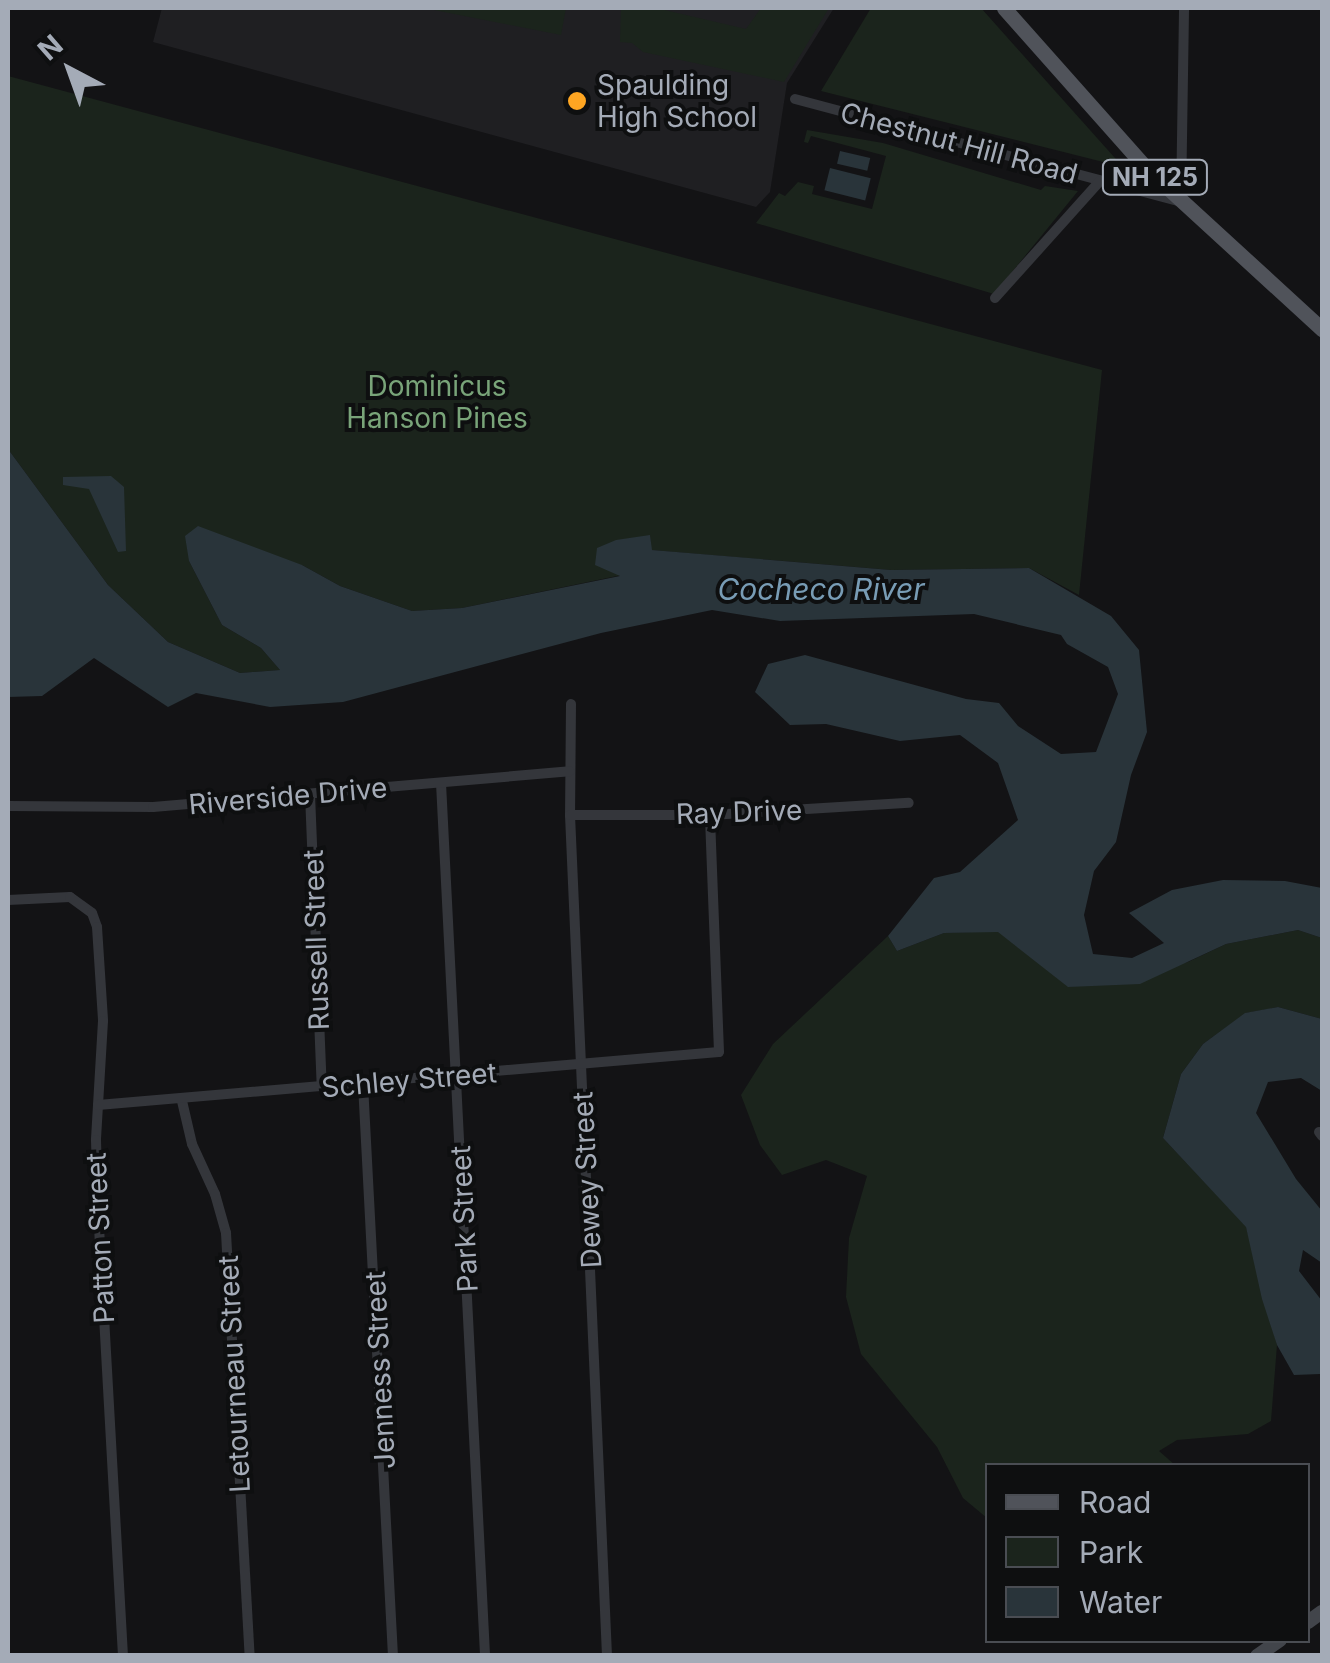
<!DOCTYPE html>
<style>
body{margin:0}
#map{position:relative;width:1330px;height:1663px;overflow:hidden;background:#131315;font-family:Inter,sans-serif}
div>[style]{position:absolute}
.built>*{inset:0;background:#1f1f22}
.green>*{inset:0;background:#1b241c}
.water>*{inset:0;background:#29343a;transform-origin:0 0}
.street>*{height:10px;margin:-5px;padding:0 5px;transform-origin:5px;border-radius:5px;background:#34363b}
.secondary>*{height:14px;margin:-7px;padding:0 7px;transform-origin:7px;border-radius:7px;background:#42454b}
.primary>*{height:15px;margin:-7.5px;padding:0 7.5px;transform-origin:7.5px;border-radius:7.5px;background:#50535a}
.dots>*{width:28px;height:28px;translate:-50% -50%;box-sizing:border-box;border:5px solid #0e0f10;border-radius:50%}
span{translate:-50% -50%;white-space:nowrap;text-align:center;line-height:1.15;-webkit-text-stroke:8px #0e0f10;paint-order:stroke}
.shield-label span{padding:2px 8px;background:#0e0f10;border:2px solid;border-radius:8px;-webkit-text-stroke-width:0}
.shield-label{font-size:25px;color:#a4abb7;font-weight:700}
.poi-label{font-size:28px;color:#a4abb7}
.left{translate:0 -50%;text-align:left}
.street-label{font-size:28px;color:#a4abb7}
.park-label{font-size:28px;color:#79a479}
.water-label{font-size:30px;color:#789cb5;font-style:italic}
.frame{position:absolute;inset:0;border:10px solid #a4abb7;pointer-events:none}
.legend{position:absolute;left:985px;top:1463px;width:325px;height:180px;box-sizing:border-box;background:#0e0f10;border:2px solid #4a4d53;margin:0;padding:12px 18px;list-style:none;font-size:30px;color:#a4abb7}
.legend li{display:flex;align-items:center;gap:20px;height:50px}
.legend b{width:50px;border:2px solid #4a4d53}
.north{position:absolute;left:20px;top:20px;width:100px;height:100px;-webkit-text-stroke:8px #0e0f10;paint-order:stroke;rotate:319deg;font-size:28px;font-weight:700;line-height:40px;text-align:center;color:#a4abb7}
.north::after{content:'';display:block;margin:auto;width:35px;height:45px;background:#a4abb7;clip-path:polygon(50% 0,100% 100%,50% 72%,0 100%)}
</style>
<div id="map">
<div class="built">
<i style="clip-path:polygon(162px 8px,834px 8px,787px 83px,770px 192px,756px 207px,153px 42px)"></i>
</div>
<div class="green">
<i style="clip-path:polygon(424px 8px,566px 8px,561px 35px)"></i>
<i style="clip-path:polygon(621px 8px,656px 8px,746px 29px,761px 8px,829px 8px,784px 82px,643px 52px,632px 43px,620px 42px)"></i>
<i style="clip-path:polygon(871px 8px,981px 8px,1123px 167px,821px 91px)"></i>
<i style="clip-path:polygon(8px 76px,1102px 370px,1079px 595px,1029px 568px,891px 570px,651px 550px,650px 536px,622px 575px,462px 608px,412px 611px,340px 586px,302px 565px,189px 561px,222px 625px,261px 648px,280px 670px,240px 673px,168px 642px,108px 585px,8px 449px)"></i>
<i style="clip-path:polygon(807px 130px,883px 143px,1041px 190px,1045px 186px,1078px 191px,994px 294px,756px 223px,779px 193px,785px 196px,798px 182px,814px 186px,812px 194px,872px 209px,886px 156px,811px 136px,808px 143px,804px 142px)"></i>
<i style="clip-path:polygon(1298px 930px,1322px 938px,1322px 1019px,1278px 1007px,1246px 1013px,1203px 1044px,1181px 1074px,1163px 1138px,1246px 1226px,1277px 1345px,1271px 1421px,1248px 1434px,1177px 1440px,1159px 1451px,1175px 1465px,988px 1466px,987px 1518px,963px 1498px,937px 1447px,861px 1354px,846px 1297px,849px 1238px,867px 1176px,826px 1160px,782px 1175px,760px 1145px,741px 1095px,773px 1044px,888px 936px,897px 951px,944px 933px,999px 931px,1069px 987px,1188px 962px,1226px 944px)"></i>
</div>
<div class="water">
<i style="left:840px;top:151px;width:31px;height:13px;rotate:13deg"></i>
<i style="left:830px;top:168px;width:42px;height:23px;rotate:14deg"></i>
<i style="clip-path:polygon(8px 449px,108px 585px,168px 642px,240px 673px,280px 670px,261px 648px,222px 625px,189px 561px,185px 536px,198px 526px,302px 565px,340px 586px,412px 611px,462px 608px,620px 576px,595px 565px,597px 548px,616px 540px,650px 535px,652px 550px,891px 570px,1029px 568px,1111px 616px,1139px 650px,1147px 732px,1131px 775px,1116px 842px,1094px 871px,1084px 915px,1093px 954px,1132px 958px,1164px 943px,1129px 913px,1172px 890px,1223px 880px,1285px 881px,1322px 888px,1322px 938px,1298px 930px,1226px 944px,1140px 984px,1068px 987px,998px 932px,944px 933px,897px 951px,888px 936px,934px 878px,960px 872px,1018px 820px,998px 763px,960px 735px,900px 741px,826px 724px,790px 725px,755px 692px,768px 664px,805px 655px,966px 699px,999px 703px,1018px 726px,1061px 754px,1096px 752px,1118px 694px,1108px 667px,1067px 644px,1061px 635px,974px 614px,780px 621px,712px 610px,601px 633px,343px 702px,270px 707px,196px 693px,168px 707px,94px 658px,42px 696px,8px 697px)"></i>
<i style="clip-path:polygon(111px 476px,124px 487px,126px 551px,118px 552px,89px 489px,63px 485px,63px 477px)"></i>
<i style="clip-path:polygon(1278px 1007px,1322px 1019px,1322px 1091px,1301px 1078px,1268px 1082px,1256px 1113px,1296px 1179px,1322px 1211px,1322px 1263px,1303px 1250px,1299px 1271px,1322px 1301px,1320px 1374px,1294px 1375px,1277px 1345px,1262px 1299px,1246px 1227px,1163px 1138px,1181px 1074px,1203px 1044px,1245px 1013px)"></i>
</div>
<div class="street">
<i style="left:795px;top:99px;width:400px;rotate:14.9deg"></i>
<i style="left:1181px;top:202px;width:194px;rotate:-89.1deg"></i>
<i style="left:995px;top:298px;width:157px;rotate:-48.1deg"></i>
<i style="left:571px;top:704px;width:111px;rotate:90.5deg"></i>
<i style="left:570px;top:815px;width:842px;rotate:87.48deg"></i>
<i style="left:441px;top:783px;width:874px;rotate:87.11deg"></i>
<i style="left:310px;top:794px;width:293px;rotate:87.7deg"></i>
<i style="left:8px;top:806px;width:145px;rotate:0.4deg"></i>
<i style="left:153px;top:807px;width:418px;rotate:-4.9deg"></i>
<i style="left:570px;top:815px;width:140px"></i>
<i style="left:710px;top:815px;width:199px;rotate:-3.5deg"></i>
<i style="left:8px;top:900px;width:62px;rotate:-2.8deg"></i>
<i style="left:70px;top:897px;width:27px;rotate:36deg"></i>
<i style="left:92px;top:913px;width:15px;rotate:70deg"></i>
<i style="left:97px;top:927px;width:94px;rotate:86.3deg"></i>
<i style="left:103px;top:1021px;width:119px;rotate:93.4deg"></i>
<i style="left:96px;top:1140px;width:69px;rotate:88.3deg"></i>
<i style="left:98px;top:1209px;width:448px;rotate:86.8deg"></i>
<i style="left:363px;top:1084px;width:573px;rotate:87deg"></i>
<i style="left:182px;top:1101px;width:44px;rotate:76.9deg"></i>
<i style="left:192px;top:1144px;width:55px;rotate:65.3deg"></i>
<i style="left:215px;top:1194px;width:41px;rotate:74.2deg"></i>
<i style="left:226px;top:1233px;width:424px;rotate:86.8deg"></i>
<i style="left:98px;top:1105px;width:623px;rotate:-4.88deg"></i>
<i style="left:719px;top:1052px;width:237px;rotate:-92.2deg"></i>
<i style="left:1319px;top:1132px;width:5px;rotate:53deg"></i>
</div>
<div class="secondary">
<i style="left:1308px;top:1622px;width:17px;rotate:-36deg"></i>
<i style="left:1257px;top:1656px;width:28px;rotate:-35deg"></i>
</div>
<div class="primary">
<i style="left:1004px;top:8px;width:214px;rotate:48.4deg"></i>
<i style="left:1146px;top:168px;width:239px;rotate:42.5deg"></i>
</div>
<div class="dots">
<i style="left:577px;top:101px;background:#ffa622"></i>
</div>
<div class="shield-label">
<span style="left:1155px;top:177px">NH 125</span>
</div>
<div class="poi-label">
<span class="left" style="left:597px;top:101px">Spaulding<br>High School</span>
</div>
<div class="street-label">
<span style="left:959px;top:143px;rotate:15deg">Chestnut Hill Road</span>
<span style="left:288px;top:796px;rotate:-5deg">Riverside Drive</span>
<span style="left:739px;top:812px;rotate:-2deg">Ray Drive</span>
<span style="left:316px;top:940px;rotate:-92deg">Russell Street</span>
<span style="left:409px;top:1080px;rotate:-5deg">Schley Street</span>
<span style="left:587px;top:1180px;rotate:-93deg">Dewey Street</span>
<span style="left:464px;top:1219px;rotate:-93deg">Park Street</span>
<span style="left:100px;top:1238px;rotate:-93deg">Patton Street</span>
<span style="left:380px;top:1370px;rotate:-93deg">Jenness Street</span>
<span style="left:234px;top:1374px;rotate:-93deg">Letourneau Street</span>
</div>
<div class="park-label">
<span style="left:437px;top:402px">Dominicus<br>Hanson Pines</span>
</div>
<div class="water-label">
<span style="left:821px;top:589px">Cocheco River</span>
</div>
<div class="frame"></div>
<ul class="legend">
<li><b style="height:12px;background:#50535a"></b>Road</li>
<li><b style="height:28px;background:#1b241c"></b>Park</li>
<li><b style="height:28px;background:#29343a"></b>Water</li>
</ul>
<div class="north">N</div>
</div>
